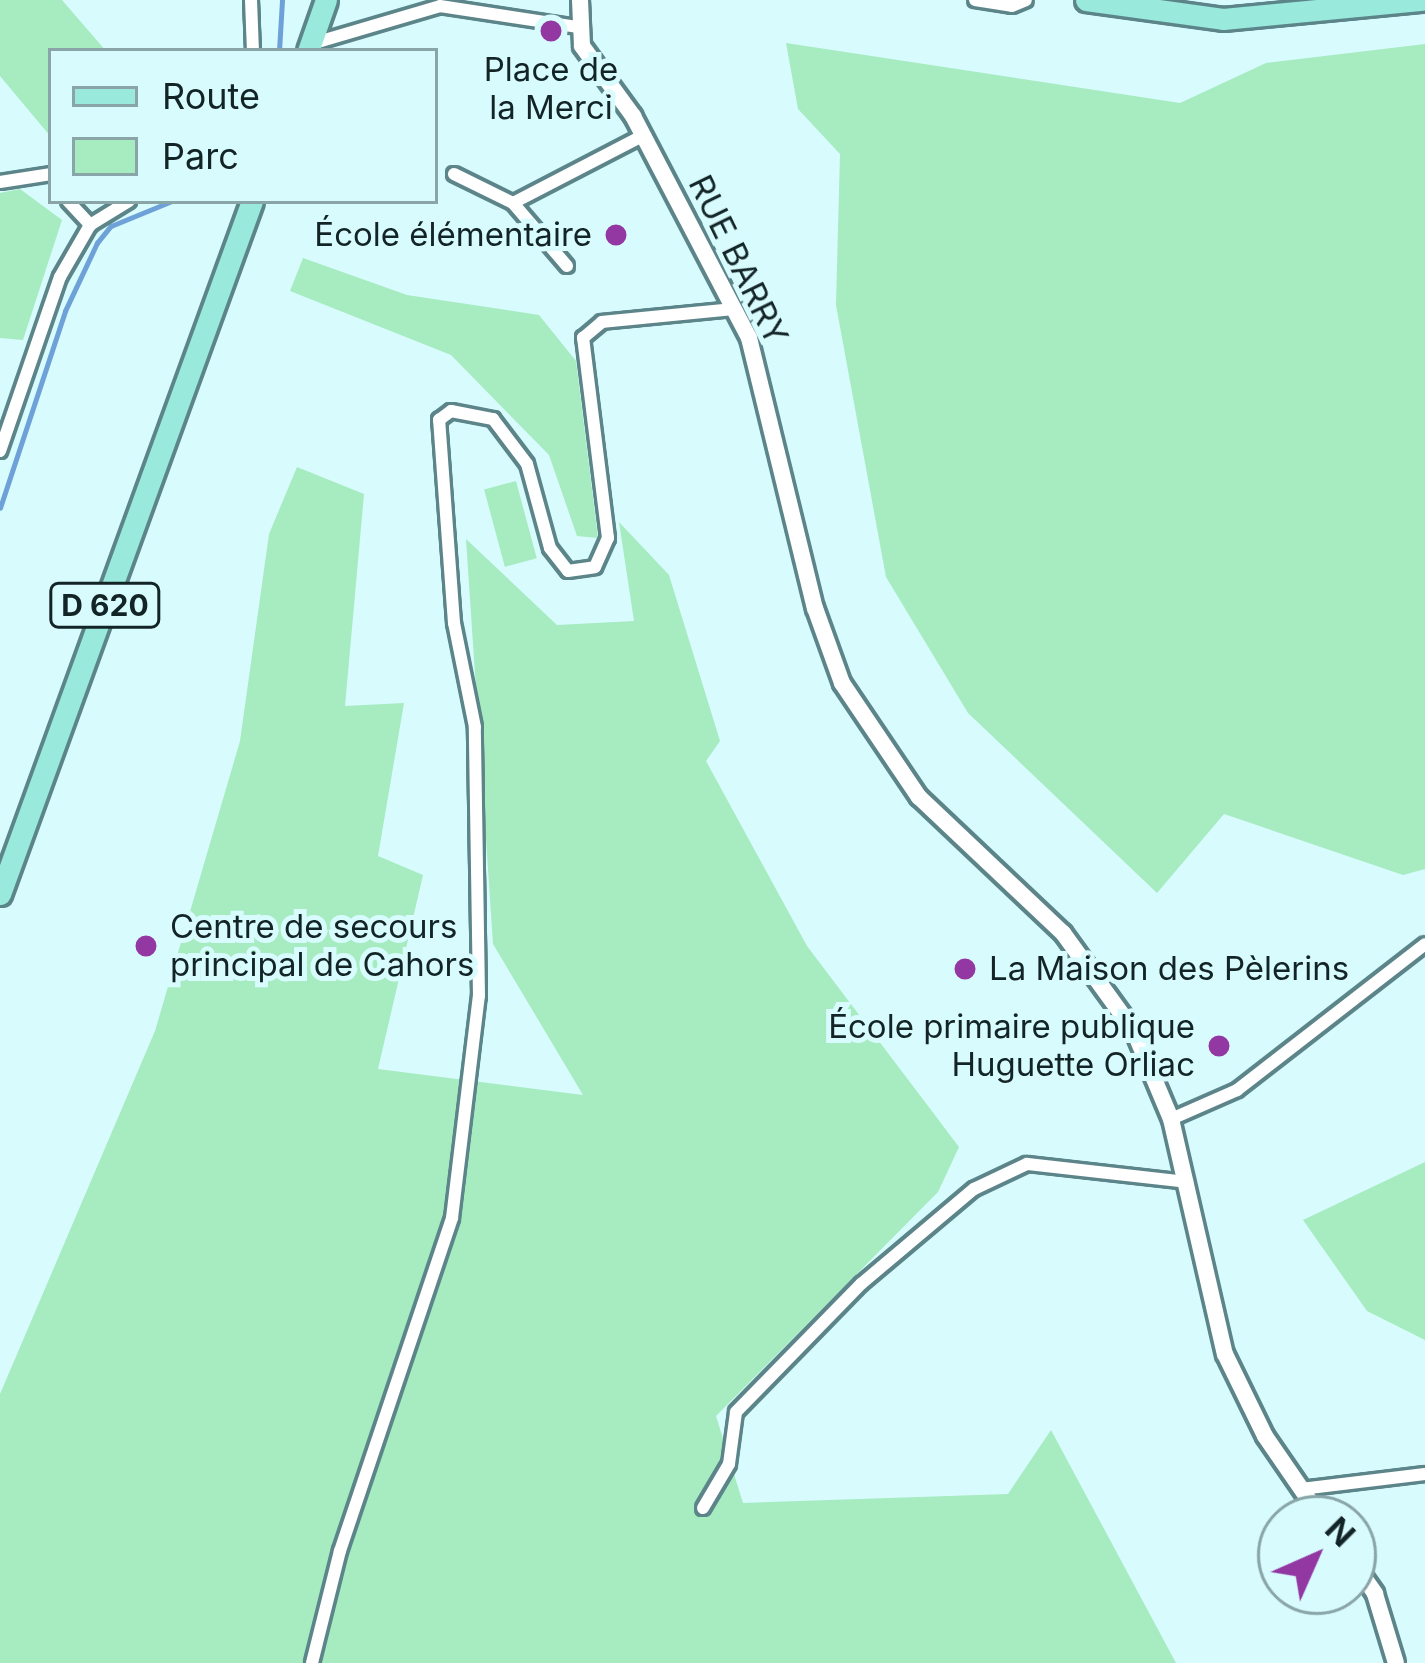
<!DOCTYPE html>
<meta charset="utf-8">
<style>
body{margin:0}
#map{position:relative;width:1425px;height:1663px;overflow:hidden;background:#d8fbfe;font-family:Inter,sans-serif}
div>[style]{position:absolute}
.green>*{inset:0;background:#a7ebc0;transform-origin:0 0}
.stream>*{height:4.5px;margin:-2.25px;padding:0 2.25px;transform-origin:2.25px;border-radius:2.25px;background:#6ea1d8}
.roads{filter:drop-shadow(3px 0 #5c858a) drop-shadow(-3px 0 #5c858a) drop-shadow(0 3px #5c858a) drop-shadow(0 -3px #5c858a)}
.minor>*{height:12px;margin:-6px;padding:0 6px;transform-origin:6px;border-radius:6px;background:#fff}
.tertiary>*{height:16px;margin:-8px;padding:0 8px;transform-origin:8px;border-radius:8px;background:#fff}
.primary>*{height:21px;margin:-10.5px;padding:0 10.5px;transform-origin:10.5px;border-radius:10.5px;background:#99eadc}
.dots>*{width:33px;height:33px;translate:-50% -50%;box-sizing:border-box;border:6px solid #d8fbfe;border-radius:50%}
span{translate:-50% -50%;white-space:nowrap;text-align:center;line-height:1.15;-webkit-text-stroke:10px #d8fbfe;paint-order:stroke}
.shield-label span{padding:3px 9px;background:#d8fbfe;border:3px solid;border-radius:9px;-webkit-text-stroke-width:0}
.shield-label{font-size:30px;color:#132426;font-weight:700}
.poi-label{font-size:33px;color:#132426}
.right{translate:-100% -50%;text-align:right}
.left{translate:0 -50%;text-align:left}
.street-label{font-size:33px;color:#132426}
.legend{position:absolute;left:48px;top:48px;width:390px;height:156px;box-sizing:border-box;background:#d8fbfe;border:3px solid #89a5a8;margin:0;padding:15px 21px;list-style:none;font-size:36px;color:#132426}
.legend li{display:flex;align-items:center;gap:24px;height:60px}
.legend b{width:60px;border:3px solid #89a5a8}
.north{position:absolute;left:1257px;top:1495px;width:120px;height:120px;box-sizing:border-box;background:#d8fbfe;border:3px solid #89a5a8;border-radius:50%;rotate:45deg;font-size:33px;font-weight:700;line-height:48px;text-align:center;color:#132426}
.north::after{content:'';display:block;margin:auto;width:42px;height:54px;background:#9337a2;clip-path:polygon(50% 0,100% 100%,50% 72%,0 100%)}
</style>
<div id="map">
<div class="green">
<i style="clip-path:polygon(0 0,62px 0,106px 51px,51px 51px,51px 137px,0 76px)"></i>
<i style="clip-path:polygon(786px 43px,1180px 103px,1266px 63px,1425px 44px,1425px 869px,1403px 875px,1224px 814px,1157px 893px,968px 713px,886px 577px,836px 305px,840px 154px,798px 109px)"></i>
<i style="clip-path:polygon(20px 189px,62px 220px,23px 340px,0 338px,0 193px)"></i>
<i style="clip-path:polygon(303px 258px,407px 295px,539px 315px,576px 361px,598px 538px,577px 536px,549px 455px,451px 355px,290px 291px)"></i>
<i style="clip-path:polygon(297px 467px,364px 494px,345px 706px,404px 703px,378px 856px,423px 875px,378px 1069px,583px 1095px,493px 944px,466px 539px,557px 625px,634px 621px,619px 522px,669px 575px,720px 741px,706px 761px,807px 946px,959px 1147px,938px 1192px,716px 1416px,743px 1503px,1008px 1494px,1051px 1430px,1176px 1663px,0 1663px,0 1394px,155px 1031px,240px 741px,269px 534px)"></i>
<i style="left:516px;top:481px;width:80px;height:33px;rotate:75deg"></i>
<i style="clip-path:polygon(1425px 1162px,1425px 1340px,1367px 1311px,1303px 1220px)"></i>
</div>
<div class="stream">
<i style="left:279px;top:51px;width:51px;rotate:-86.6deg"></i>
<i style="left:0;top:508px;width:207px;rotate:-71.7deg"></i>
<i style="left:65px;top:311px;width:75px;rotate:-64.8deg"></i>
<i style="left:97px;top:243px;width:22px;rotate:-51deg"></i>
<i style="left:111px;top:226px;width:66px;rotate:-22.3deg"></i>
</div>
<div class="roads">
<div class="minor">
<i style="left:251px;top:0;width:51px;rotate:87.8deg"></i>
<i style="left:975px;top:0;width:37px;rotate:9deg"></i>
<i style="left:1012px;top:6px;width:15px;rotate:-23deg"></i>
<i style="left:311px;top:44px;width:134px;rotate:-16.4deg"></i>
<i style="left:440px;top:6px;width:140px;rotate:8.7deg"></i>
<i style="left:454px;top:174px;width:66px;rotate:26.2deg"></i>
<i style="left:513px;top:203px;width:148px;rotate:-27.4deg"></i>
<i style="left:0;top:182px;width:52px;rotate:-8.9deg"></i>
<i style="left:68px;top:201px;width:33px;rotate:47deg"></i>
<i style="left:513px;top:203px;width:83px;rotate:49.4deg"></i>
<i style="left:0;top:451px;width:184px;rotate:-71deg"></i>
<i style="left:60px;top:277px;width:60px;rotate:-60deg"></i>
<i style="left:90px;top:225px;width:46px;rotate:-31.6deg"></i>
<i style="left:1171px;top:1119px;width:72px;rotate:-23.7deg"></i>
<i style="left:1237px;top:1090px;width:238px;rotate:-37.8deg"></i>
<i style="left:1301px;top:1489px;width:125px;rotate:-6.9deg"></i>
<i style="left:703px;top:1508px;width:51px;rotate:-59.4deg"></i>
<i style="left:729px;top:1464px;width:52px;rotate:-82.3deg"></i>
<i style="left:736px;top:1412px;width:179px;rotate:-45.7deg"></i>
<i style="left:861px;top:1284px;width:148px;rotate:-40.1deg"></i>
<i style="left:974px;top:1189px;width:59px;rotate:-25.3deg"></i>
<i style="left:1027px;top:1164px;width:161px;rotate:6.4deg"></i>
<i style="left:312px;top:1663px;width:115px;rotate:-76deg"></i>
<i style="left:340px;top:1551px;width:351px;rotate:-71.4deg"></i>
<i style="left:452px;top:1218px;width:224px;rotate:-83.1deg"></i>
<i style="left:479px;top:996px;width:269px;rotate:-90.9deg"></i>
<i style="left:475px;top:727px;width:106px;rotate:-101.4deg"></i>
<i style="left:454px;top:623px;width:204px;rotate:-94.2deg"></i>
<i style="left:439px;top:420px;width:15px;rotate:-37deg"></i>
<i style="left:451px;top:411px;width:43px;rotate:10.8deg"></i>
<i style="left:493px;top:419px;width:56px;rotate:52.9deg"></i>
<i style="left:527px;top:464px;width:87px;rotate:74.7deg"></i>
<i style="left:550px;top:548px;width:29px;rotate:52deg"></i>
<i style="left:568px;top:571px;width:27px;rotate:-8deg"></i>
<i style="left:595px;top:567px;width:32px;rotate:-66deg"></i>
<i style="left:608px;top:538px;width:202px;rotate:-97.1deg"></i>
<i style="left:583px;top:338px;width:25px;rotate:-40deg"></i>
<i style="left:602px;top:322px;width:134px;rotate:-5.6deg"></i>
</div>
<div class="tertiary">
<i style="left:580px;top:0;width:46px;rotate:87.5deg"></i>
<i style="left:582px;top:46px;width:87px;rotate:53.9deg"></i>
<i style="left:633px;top:116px;width:250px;rotate:62.4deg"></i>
<i style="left:749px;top:338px;width:278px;rotate:76.3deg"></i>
<i style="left:815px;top:608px;width:80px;rotate:70.2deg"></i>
<i style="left:842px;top:683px;width:138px;rotate:56deg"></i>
<i style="left:919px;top:797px;width:198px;rotate:43.4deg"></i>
<i style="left:1063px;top:933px;width:121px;rotate:54.1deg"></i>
<i style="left:1134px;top:1031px;width:95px;rotate:67.2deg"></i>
<i style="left:1171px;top:1119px;width:241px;rotate:77.1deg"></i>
<i style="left:1225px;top:1354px;width:91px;rotate:64deg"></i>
<i style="left:1265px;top:1436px;width:101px;rotate:55.5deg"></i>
<i style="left:1353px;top:1562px;width:39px;rotate:55deg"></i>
<i style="left:1375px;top:1594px;width:72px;rotate:73.1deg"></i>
</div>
<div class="primary">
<i style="left:1086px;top:0;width:138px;rotate:7.9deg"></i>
<i style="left:1223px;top:19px;width:200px;rotate:-5.5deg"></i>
<i style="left:308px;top:51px;width:54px;rotate:-70.6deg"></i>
<i style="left:0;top:894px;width:737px;rotate:-70.02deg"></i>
</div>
</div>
<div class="dots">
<i style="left:551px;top:31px;background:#9337a2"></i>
<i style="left:616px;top:235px;background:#9337a2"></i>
<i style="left:146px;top:946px;background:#9337a2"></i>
<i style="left:965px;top:969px;background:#9337a2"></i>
<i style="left:1219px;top:1046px;background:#9337a2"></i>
</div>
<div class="shield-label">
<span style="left:105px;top:605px">D 620</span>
</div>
<div class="poi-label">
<span style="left:551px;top:89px">Place de<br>la Merci</span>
<span class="right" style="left:592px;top:235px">École élémentaire</span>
<span class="left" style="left:170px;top:946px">Centre de secours<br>principal de Cahors</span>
<span class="left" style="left:989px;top:969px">La Maison des Pèlerins</span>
<span class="right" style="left:1195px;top:1046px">École primaire publique<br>Huguette Orliac</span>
</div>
<div class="street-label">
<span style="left:738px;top:260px;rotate:64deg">RUE BARRY</span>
</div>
<ul class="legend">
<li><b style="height:15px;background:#99eadc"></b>Route</li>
<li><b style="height:33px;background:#a7ebc0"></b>Parc</li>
</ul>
<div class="north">N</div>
</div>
